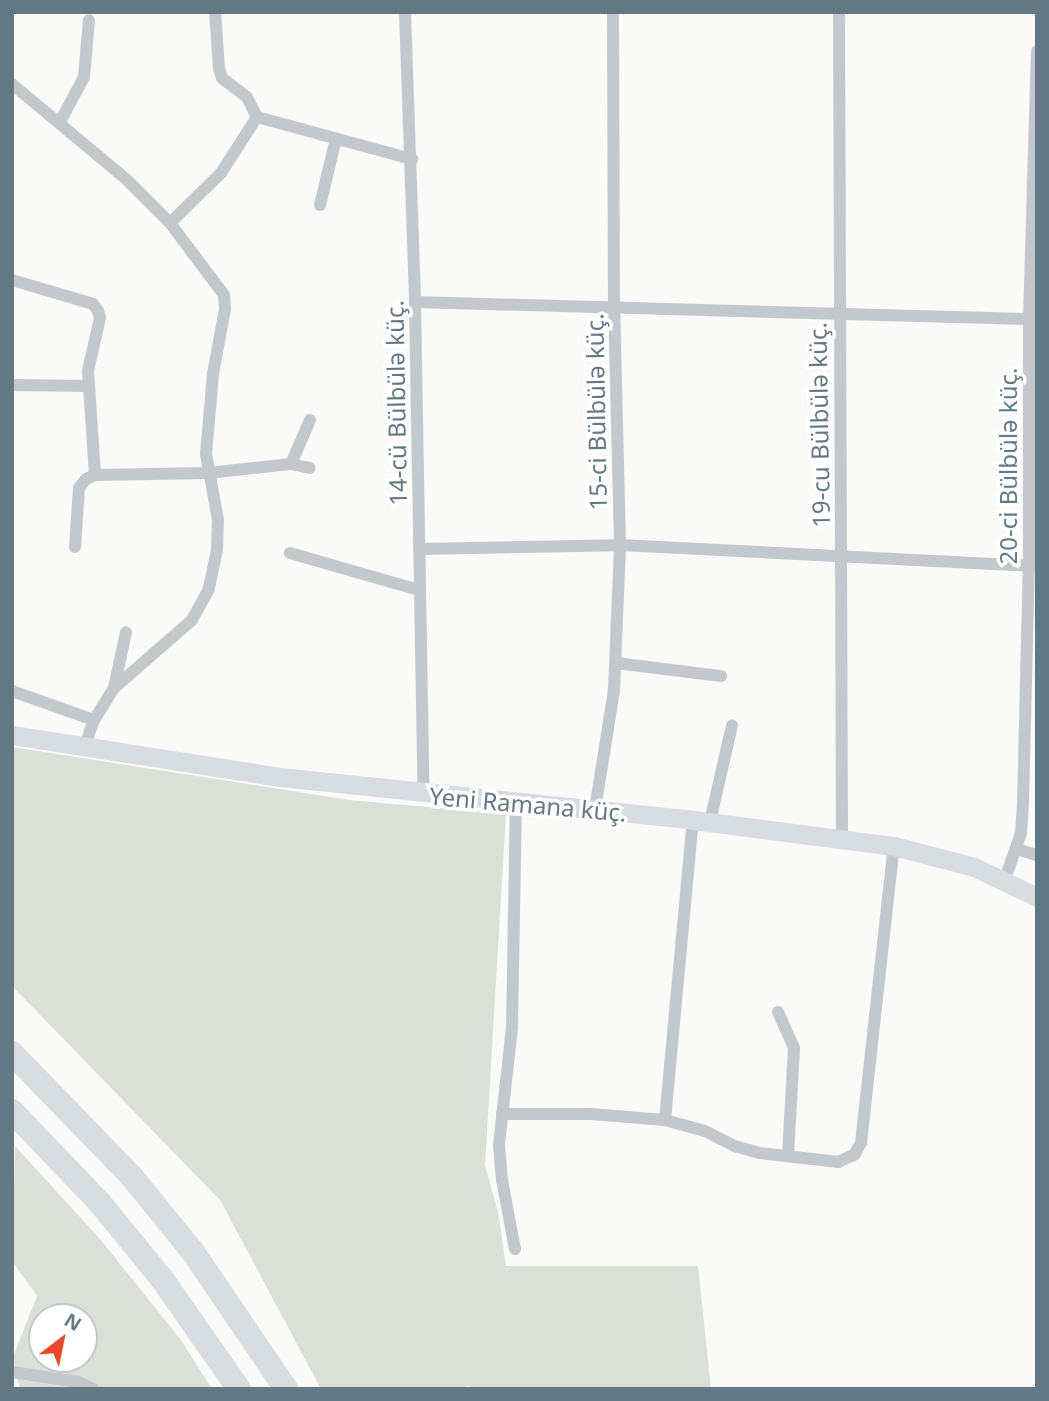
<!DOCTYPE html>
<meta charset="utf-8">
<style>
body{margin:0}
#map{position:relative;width:1049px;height:1401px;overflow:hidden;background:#fafaf8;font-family:"Noto Sans",sans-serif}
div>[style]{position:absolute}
.green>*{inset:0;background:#dae0d7}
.street>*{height:12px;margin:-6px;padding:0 6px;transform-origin:6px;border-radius:6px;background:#c3c8cc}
.secondary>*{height:19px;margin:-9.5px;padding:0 9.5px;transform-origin:9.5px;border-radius:9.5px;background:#d6dcdf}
.highway>*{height:24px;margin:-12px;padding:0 12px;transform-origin:12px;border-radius:12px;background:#d6dcdf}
span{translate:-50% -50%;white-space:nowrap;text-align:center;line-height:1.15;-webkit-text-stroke:7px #fff;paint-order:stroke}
.street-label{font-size:24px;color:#637885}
.frame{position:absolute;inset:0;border:14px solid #637885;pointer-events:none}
.north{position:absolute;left:28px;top:1303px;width:70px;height:70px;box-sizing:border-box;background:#fff;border:2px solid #c1c9ce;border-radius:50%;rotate:32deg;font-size:19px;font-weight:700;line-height:28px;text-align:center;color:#637885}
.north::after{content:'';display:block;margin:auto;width:24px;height:32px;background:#ef4623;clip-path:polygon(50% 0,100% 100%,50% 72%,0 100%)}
</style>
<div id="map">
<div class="green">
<i style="clip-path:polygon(12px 747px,349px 800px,506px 814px,485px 1165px,498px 1212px,506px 1266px,698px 1266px,711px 1389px,472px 1389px,468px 1386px,458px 1389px,321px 1389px,220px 1200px,12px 986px)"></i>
<i style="clip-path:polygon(evenodd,15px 1146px,100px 1239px,181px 1340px,212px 1389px,20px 1389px,13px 1357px,37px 1296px,12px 1261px,15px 1146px,42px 1317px,84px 1317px,84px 1359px,42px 1359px,42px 1317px)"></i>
</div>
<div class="street">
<i style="left:405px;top:12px;width:290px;rotate:88deg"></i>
<i style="left:415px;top:302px;width:492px;rotate:89deg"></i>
<i style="left:839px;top:12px;width:826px;rotate:89.79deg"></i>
<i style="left:12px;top:84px;width:148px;rotate:39.8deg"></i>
<i style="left:126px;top:179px;width:62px;rotate:45deg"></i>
<i style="left:170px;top:223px;width:90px;rotate:53.1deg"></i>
<i style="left:224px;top:295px;width:14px;rotate:86deg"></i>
<i style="left:225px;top:309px;width:66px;rotate:100.5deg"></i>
<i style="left:213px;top:374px;width:80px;rotate:95deg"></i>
<i style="left:206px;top:454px;width:67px;rotate:79.7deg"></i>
<i style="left:218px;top:520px;width:30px;rotate:92deg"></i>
<i style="left:217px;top:550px;width:40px;rotate:102deg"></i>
<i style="left:209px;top:589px;width:35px;rotate:119deg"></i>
<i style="left:192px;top:620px;width:103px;rotate:138.9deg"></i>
<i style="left:114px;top:688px;width:38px;rotate:122deg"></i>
<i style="left:94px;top:720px;width:30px;rotate:110deg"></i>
<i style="left:257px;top:117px;width:161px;rotate:15.2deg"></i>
<i style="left:60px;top:122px;width:51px;rotate:-61.9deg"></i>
<i style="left:84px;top:77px;width:57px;rotate:-85deg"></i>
<i style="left:320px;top:205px;width:68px;rotate:-76.4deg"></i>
<i style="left:170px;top:223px;width:71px;rotate:-44.4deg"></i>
<i style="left:221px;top:173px;width:67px;rotate:-57.3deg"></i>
<i style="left:257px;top:117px;width:22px;rotate:-117deg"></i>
<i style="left:247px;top:97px;width:31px;rotate:-143deg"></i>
<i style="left:222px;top:78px;width:9px;rotate:-108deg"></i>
<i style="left:219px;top:69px;width:57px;rotate:-94deg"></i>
<i style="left:12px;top:280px;width:84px;rotate:16.5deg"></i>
<i style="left:93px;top:304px;width:9px;rotate:54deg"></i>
<i style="left:98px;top:311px;width:7px;rotate:74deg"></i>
<i style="left:100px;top:318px;width:54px;rotate:102.8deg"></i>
<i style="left:88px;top:371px;width:104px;rotate:86.1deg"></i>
<i style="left:415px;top:302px;width:614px;rotate:1.59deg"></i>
<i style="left:12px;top:385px;width:76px;rotate:0.8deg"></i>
<i style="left:291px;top:464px;width:48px;rotate:-66.6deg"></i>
<i style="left:75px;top:547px;width:59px;rotate:-86.1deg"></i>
<i style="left:79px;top:488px;width:11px;rotate:-52deg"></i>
<i style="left:86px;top:479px;width:10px;rotate:-24deg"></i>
<i style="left:95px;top:475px;width:113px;rotate:-1deg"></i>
<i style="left:208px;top:473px;width:83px;rotate:-6.2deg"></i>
<i style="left:291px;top:464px;width:19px;rotate:12deg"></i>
<i style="left:420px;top:549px;width:200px;rotate:-1.1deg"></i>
<i style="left:620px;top:545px;width:416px;rotate:2.9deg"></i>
<i style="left:290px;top:553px;width:134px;rotate:16deg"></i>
<i style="left:616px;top:663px;width:106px;rotate:7.1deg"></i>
<i style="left:114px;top:688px;width:57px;rotate:-77.9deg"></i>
<i style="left:12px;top:691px;width:87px;rotate:19.5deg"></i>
<i style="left:595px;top:809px;width:121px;rotate:-80.9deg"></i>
<i style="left:614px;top:690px;width:145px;rotate:-87.6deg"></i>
<i style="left:620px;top:545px;width:240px;rotate:-91.4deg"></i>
<i style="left:614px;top:305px;width:293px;rotate:-90.2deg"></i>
<i style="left:710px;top:822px;width:99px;rotate:-77.2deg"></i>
<i style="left:1017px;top:849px;width:21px;rotate:17deg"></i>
<i style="left:1005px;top:879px;width:49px;rotate:-70.8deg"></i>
<i style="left:1021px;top:833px;width:29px;rotate:-86deg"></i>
<i style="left:1023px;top:804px;width:238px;rotate:-88.6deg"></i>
<i style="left:1029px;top:566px;width:247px;rotate:-90deg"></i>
<i style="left:1029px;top:319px;width:268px;rotate:-88.3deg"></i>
<i style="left:778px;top:1012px;width:39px;rotate:66deg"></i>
<i style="left:794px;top:1048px;width:108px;rotate:93.2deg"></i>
<i style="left:502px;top:1114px;width:89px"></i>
<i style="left:591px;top:1114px;width:74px;rotate:4.6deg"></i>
<i style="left:665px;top:1120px;width:41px;rotate:15.4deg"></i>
<i style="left:705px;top:1131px;width:34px;rotate:27deg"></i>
<i style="left:735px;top:1146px;width:25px;rotate:16deg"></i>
<i style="left:759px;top:1153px;width:80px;rotate:6.5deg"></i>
<i style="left:838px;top:1162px;width:17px;rotate:-24deg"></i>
<i style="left:854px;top:1155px;width:14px;rotate:-60deg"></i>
<i style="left:861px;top:1143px;width:299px;rotate:-83.7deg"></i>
<i style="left:665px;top:1120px;width:301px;rotate:-84.7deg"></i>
<i style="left:515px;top:1249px;width:70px;rotate:-100.7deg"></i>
<i style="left:502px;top:1180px;width:35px;rotate:-95deg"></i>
<i style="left:499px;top:1145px;width:118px;rotate:-83.7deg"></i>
<i style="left:512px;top:1028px;width:225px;rotate:-89deg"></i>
<i style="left:12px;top:1372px;width:67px;rotate:8.6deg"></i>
<i style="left:78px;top:1382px;width:17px;rotate:25deg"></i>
</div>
<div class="secondary">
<i style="left:12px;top:735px;width:271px;rotate:8.9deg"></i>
<i style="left:280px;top:777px;width:415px;rotate:5.9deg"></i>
<i style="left:693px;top:820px;width:203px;rotate:7.4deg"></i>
<i style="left:894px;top:846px;width:83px;rotate:14.7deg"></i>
<i style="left:974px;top:867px;width:70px;rotate:25.5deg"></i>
</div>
<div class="highway">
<i style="left:12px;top:1053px;width:173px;rotate:45.9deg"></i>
<i style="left:132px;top:1177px;width:97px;rotate:50.9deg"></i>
<i style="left:193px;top:1252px;width:166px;rotate:55.8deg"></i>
<i style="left:12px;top:1111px;width:127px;rotate:46.3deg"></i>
<i style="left:100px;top:1203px;width:98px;rotate:50.8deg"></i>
<i style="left:162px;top:1279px;width:134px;rotate:55deg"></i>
</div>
<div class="street-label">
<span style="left:396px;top:403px;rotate:-91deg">14-cü Bülbülə küç.</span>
<span style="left:596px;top:412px;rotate:-91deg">15-ci Bülbülə küç.</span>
<span style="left:819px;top:425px;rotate:-91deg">19-cu Bülbülə küç.</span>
<span style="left:1008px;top:466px;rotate:-90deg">20-ci Bülbülə küç.</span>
<span style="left:528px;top:804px;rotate:5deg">Yeni Ramana küç.</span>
</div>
<div class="frame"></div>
<div class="north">N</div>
</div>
